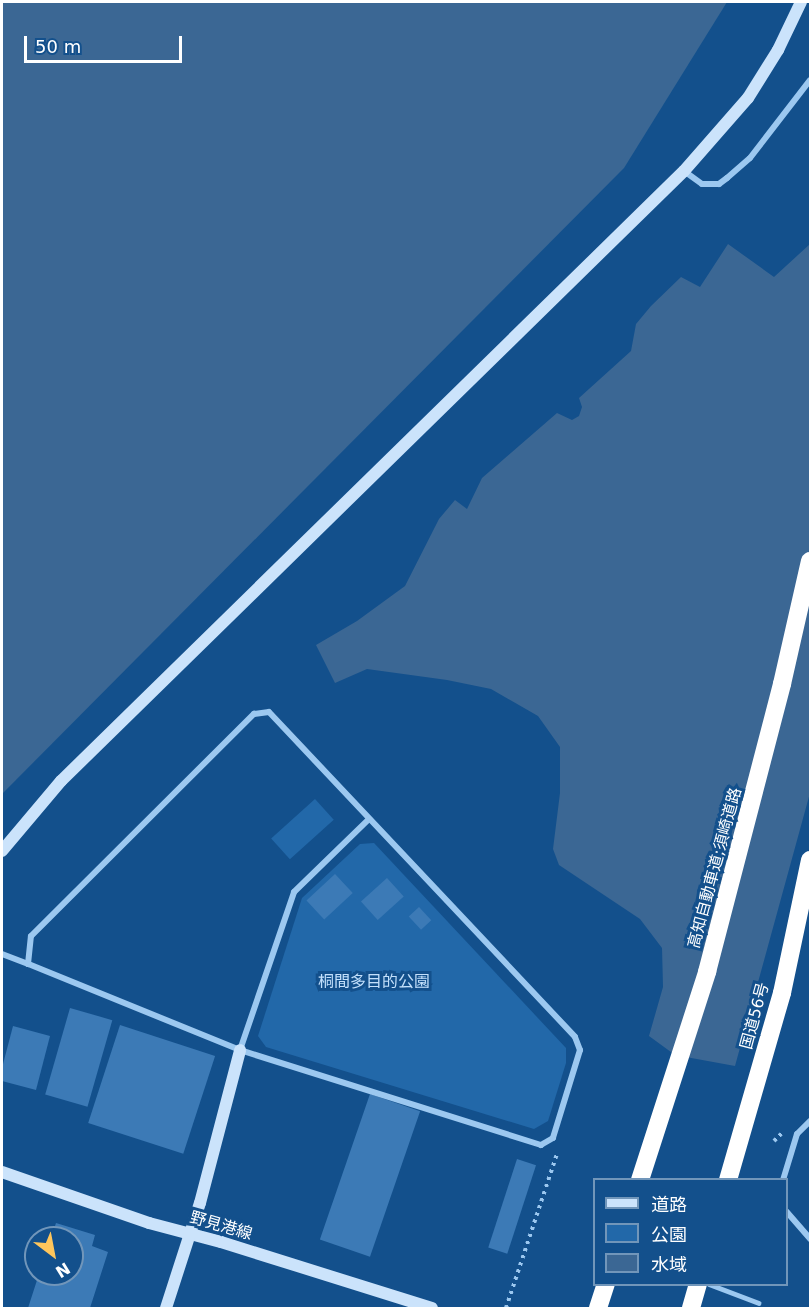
<!DOCTYPE html>
<meta charset="utf-8">
<style>
body{margin:0}
#map{position:relative;width:812px;height:1310px;overflow:hidden;background:#13508c;font-family:"DejaVu Sans","Noto Sans JP",sans-serif}
div>[style]{position:absolute}
.green>*{inset:0;background:#2268a9;transform-origin:0 0}
.water>*{inset:0;background:#3b6794}
.building>*{inset:0;background:#3c7ab6;transform-origin:0 0}
.path>*{height:4px;margin-top:-2px;transform-origin:0;background:repeating-linear-gradient(90deg,#9cc8f0 0 3px,transparent 0 7.5px)}
.lane>*{height:4.5px;margin:-2.25px;padding:0 2.25px;transform-origin:2.25px;border-radius:2.25px;background:#9cc8f0}
.street>*{height:6px;margin:-3px;padding:0 3px;transform-origin:3px;border-radius:3px;background:#9cc8f0}
.secondary>*{height:12px;margin:-6px;padding:0 6px;transform-origin:6px;border-radius:6px;background:#cbe3fb}
.highway>*{height:18px;margin:-9px;padding:0 9px;transform-origin:9px;border-radius:9px;background:#fff}
span{translate:-50% -50%;white-space:nowrap;text-align:center;line-height:1.15;-webkit-text-stroke:6px #13508c;paint-order:stroke}
.street-label{font-size:16px;color:#fff}
.park-label{font-size:16px;color:#c3e0fc}
.frame{position:absolute;inset:0;border:3px solid #fff;pointer-events:none}
.legend{position:absolute;left:593px;top:1178px;width:195px;height:108px;box-sizing:border-box;background:#13508c;border:2px solid #7196ba;margin:0;padding:8px 10px;list-style:none;font-size:18px;color:#fff}
.legend li{display:flex;align-items:center;gap:12px;height:30px}
.legend b{width:30px;border:2px solid #7196ba}
.north{position:absolute;left:24px;top:1226px;width:60px;height:60px;box-sizing:border-box;background:#13508c;border:2px solid #7196ba;border-radius:50%;rotate:148deg;font-size:16px;font-weight:700;line-height:24px;text-align:center;color:#fff}
.north::after{content:'';display:block;margin:auto;width:21px;height:27px;background:#ffc65c;clip-path:polygon(50% 0,100% 100%,50% 72%,0 100%)}
.scale{position:absolute;left:24px;top:36px;width:158px;height:27px;box-sizing:border-box;border:3px solid #fff;border-top:0;padding-left:8px;font-size:18px;line-height:21px;white-space:nowrap;color:#fff;-webkit-text-stroke:4px #13508c;paint-order:stroke}
</style>
<div id="map">
<div class="green">
<i style="left:315px;top:799px;width:28px;height:59px;rotate:48deg"></i>
<i style="clip-path:polygon(374px 843px,566px 1048px,566px 1063px,548px 1121px,534px 1129px,266px 1047px,258px 1036px,302px 898px,360px 844px)"></i>
</div>
<div class="water">
<i style="clip-path:polygon(2px 2px,727px 2px,624px 168px,2px 794px)"></i>
<i style="clip-path:polygon(728px 244px,774px 277px,810px 244px,810px 793px,735px 1066px,675px 1055px,649px 1036px,663px 987px,662px 948px,640px 919px,559px 865px,553px 849px,560px 793px,560px 747px,538px 716px,491px 689px,447px 680px,367px 669px,335px 683px,316px 645px,357px 621px,405px 586px,439px 519px,455px 500px,467px 509px,482px 478px,557px 413px,572px 420px,579px 416px,582px 407px,579px 398px,631px 351px,636px 324px,651px 306px,681px 277px,700px 287px)"></i>
</div>
<div class="building">
<i style="left:335px;top:874px;width:26px;height:39px;rotate:47deg"></i>
<i style="left:387px;top:878px;width:25px;height:35px;rotate:48deg"></i>
<i style="left:419px;top:907px;width:18px;height:14px;rotate:47deg"></i>
<i style="left:70px;top:1008px;width:44px;height:90px;rotate:16deg"></i>
<i style="left:120px;top:1025px;width:100px;height:103px;rotate:18deg"></i>
<i style="clip-path:polygon(13px 1026px,50px 1036px,36px 1090px,2px 1081px,2px 1068px)"></i>
<i style="left:370px;top:1094px;width:53px;height:154px;rotate:19deg"></i>
<i style="left:517px;top:1159px;width:20px;height:93px;rotate:18deg"></i>
<i style="clip-path:polygon(56px 1223px,95px 1235px,92px 1246px,108px 1252px,90px 1308px,28px 1308px,39px 1274px,72px 1274px,72px 1238px,51px 1238px)"></i>
</div>
<div class="path">
<i style="left:774px;top:1141px;width:13px;rotate:-45deg"></i>
<i style="left:506px;top:1308px;width:162px;rotate:-71.7deg"></i>
</div>
<div class="lane">
<i style="left:709px;top:1284px;width:53px;rotate:20.8deg"></i>
</div>
<div class="street">
<i style="left:684px;top:171px;width:22px;rotate:36deg"></i>
<i style="left:702px;top:184px;width:17px"></i>
<i style="left:719px;top:184px;width:10px;rotate:-37deg"></i>
<i style="left:727px;top:178px;width:30px;rotate:-41deg"></i>
<i style="left:750px;top:158px;width:98px;rotate:-52.4deg"></i>
<i style="left:269px;top:712px;width:446px;rotate:46.7deg"></i>
<i style="left:575px;top:1037px;width:14px;rotate:69deg"></i>
<i style="left:580px;top:1050px;width:92px;rotate:107.1deg"></i>
<i style="left:553px;top:1138px;width:14px;rotate:150deg"></i>
<i style="left:541px;top:1145px;width:316px;rotate:-162.5deg"></i>
<i style="left:240px;top:1050px;width:229px;rotate:-157.9deg"></i>
<i style="left:28px;top:964px;width:28px;rotate:-84deg"></i>
<i style="left:31px;top:936px;width:315px;rotate:-44.9deg"></i>
<i style="left:254px;top:714px;width:15px;rotate:-8deg"></i>
<i style="left:2px;top:954px;width:28px;rotate:21deg"></i>
<i style="left:240px;top:1050px;width:167px;rotate:-71.1deg"></i>
<i style="left:294px;top:892px;width:103px;rotate:-44.2deg"></i>
<i style="left:783px;top:1180px;width:48px;rotate:-73.1deg"></i>
<i style="left:797px;top:1134px;width:18px;rotate:-45deg"></i>
<i style="left:786px;top:1211px;width:37px;rotate:49deg"></i>
</div>
<div class="secondary">
<i style="left:2px;top:851px;width:92px;rotate:-49.9deg"></i>
<i style="left:61px;top:781px;width:872px;rotate:-44.4deg"></i>
<i style="left:684px;top:171px;width:97px;rotate:-48.8deg"></i>
<i style="left:748px;top:98px;width:57px;rotate:-58deg"></i>
<i style="left:778px;top:50px;width:53px;rotate:-64.4deg"></i>
<i style="left:2px;top:1172px;width:156px;rotate:19.1deg"></i>
<i style="left:149px;top:1223px;width:74px;rotate:14.8deg"></i>
<i style="left:221px;top:1242px;width:221px;rotate:17.4deg"></i>
<i style="left:166px;top:1308px;width:110px;rotate:-72.1deg"></i>
<i style="left:200px;top:1203px;width:158px;rotate:-75.3deg"></i>
</div>
<div class="highway">
<i style="left:640px;top:1180px;width:219px;rotate:-72.1deg"></i>
<i style="left:707px;top:972px;width:298px;rotate:-75.4deg"></i>
<i style="left:782px;top:684px;width:126px;rotate:-77.2deg"></i>
<i style="left:728px;top:1180px;width:195px;rotate:-73.9deg"></i>
<i style="left:782px;top:993px;width:136px;rotate:-78.1deg"></i>
<i style="left:598px;top:1308px;width:25px;rotate:-72deg"></i>
<i style="left:691px;top:1308px;width:25px;rotate:-74deg"></i>
</div>
<div class="street-label">
<span style="left:715px;top:868px;rotate:-75deg">高知自動車道;須崎道路</span>
<span style="left:755px;top:1016px;rotate:-75deg">国道56号</span>
<span style="left:221px;top:1226px;rotate:16deg">野見港線</span>
</div>
<div class="park-label">
<span style="left:374px;top:982px">桐間多目的公園</span>
</div>
<div class="frame"></div>
<ul class="legend">
<li><b style="height:8px;background:#cbe3fb"></b>道路</li>
<li><b style="height:16px;background:#2268a9"></b>公園</li>
<li><b style="height:16px;background:#3b6794"></b>水域</li>
</ul>
<div class="north">N</div>
<div class="scale">50 m</div>
</div>
